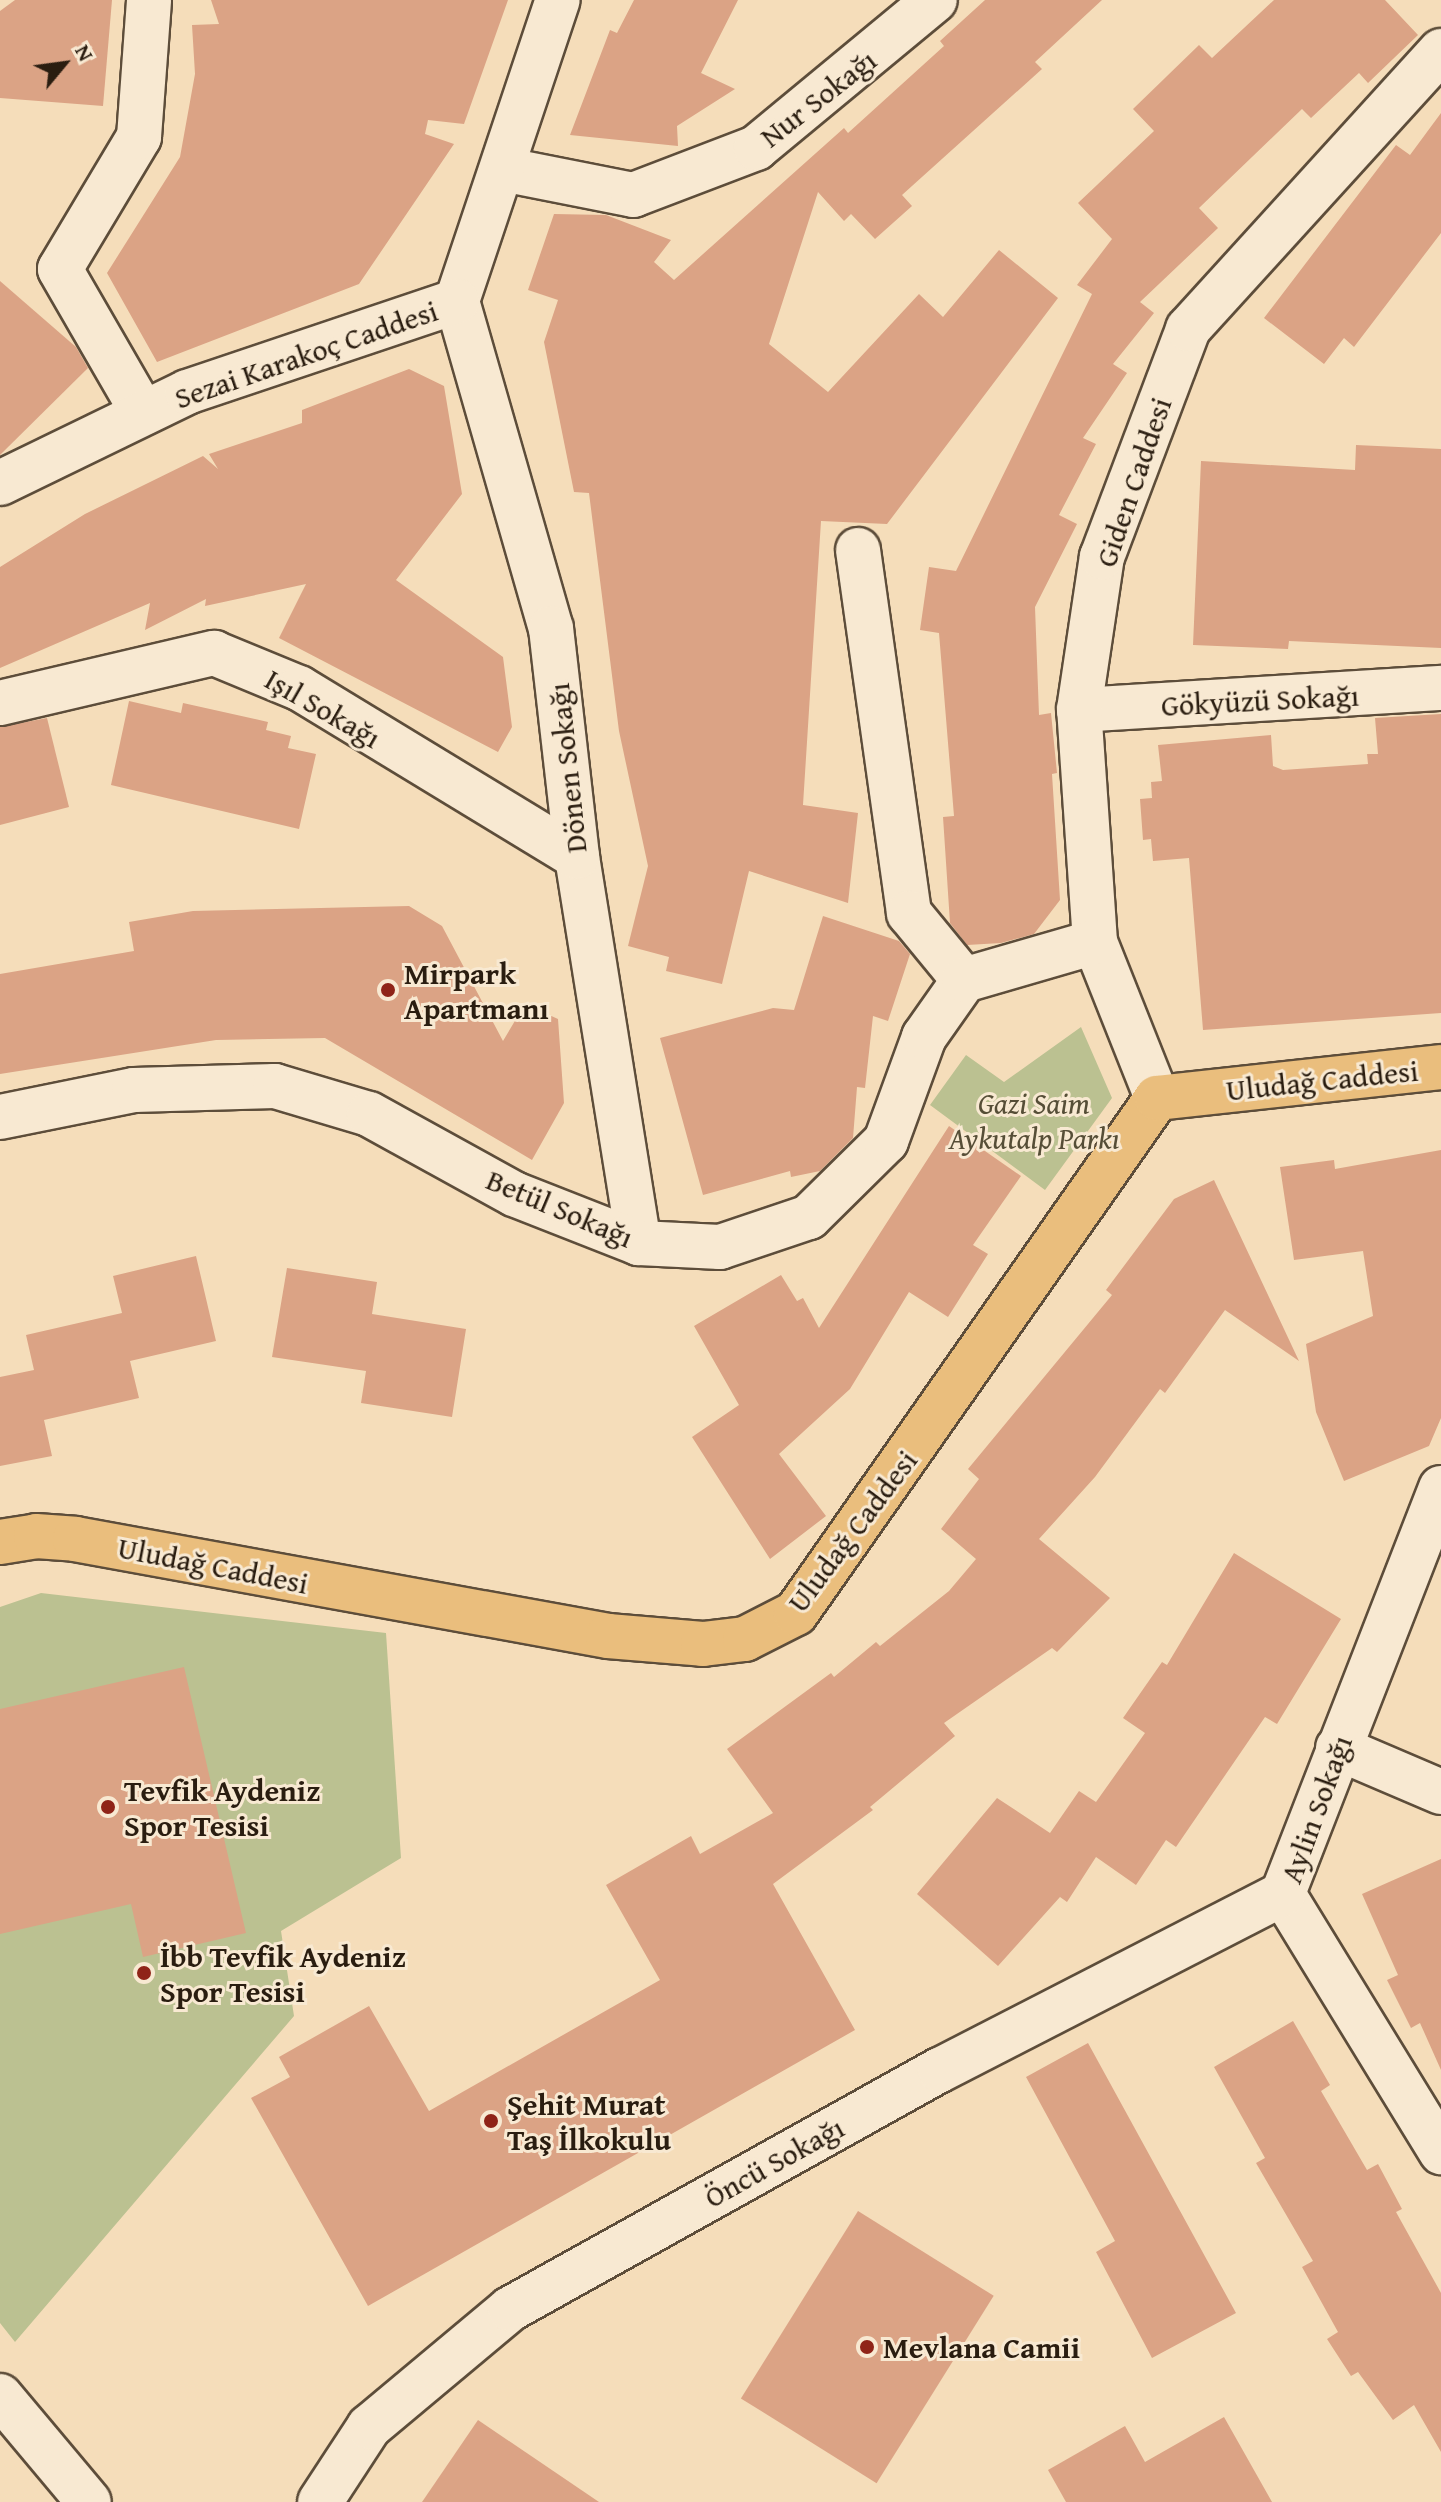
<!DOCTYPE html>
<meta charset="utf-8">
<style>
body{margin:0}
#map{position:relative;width:1441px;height:2502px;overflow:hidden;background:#f5ddba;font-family:"Gentium Book Plus",serif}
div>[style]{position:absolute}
.green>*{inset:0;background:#bbc191}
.building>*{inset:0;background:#dba385;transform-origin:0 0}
.roads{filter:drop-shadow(2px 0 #5d4d3a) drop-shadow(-2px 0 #5d4d3a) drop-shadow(0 2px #5d4d3a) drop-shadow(0 -2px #5d4d3a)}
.minor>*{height:44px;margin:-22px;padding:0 22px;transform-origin:22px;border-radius:22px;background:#f8e9d2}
.major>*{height:44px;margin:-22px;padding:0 22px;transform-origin:22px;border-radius:22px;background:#eabe7d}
.dots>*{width:22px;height:22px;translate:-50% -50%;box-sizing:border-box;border:4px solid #f8e9d2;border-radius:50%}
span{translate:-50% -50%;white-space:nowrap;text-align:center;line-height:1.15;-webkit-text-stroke:6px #f8e9d2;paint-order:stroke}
.street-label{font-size:30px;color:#2a1d10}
.poi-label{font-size:30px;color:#2a1d10;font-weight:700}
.left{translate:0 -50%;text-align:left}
.park-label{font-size:30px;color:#564e37;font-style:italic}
.north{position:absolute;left:24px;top:24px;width:80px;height:80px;-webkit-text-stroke:6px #f8e9d2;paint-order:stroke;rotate:61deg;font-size:22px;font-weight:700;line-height:32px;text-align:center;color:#2a1d10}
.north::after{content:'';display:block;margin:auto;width:28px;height:36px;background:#2a1d10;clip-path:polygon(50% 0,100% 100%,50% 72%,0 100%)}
</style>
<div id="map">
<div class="green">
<i style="clip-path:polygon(1081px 1027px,1112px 1098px,1045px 1190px,930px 1105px,966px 1055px,1004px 1082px)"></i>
<i style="clip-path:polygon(41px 1593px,386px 1633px,401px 1858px,281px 1931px,294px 2016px,15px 2342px,0 2323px,0 1607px)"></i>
</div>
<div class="building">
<i style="clip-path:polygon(15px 0,112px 0,103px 106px,0 98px,0 11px)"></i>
<i style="clip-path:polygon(211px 0,508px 0,464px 124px,428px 120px,425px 134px,454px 144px,359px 284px,157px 362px,107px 273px,180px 157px,195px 74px,192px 25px,219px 24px)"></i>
<i style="clip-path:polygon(634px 0,738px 0,701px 73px,735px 89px,677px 126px,678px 146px,570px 135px,610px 30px,617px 33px)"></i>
<i style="clip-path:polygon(985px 0,1102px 0,1035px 62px,1042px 69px,902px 195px,912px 206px,875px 239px,851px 214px,844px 221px,818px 192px,769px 344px,828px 392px,919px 294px,943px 317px,999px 250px,1058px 298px,887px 524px,821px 521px,803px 805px,858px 813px,848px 903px,749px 871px,722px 984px,666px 971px,669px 957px,628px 946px,648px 866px,619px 731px,589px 493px,574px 492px,544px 342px,558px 300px,528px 290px,554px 214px,606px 215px,671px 240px,654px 262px,674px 280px,844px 128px,848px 133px,944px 46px,940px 41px)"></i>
<i style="clip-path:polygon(1274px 0,1385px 0,1418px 35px,1368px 83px,1359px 73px,1311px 118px,1302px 109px,1199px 208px,1218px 228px,1140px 302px,1154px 313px,1113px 364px,1127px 373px,1083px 438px,1096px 444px,1059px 515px,1077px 524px,1035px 607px,1039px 715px,1051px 713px,1057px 773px,1052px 774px,1060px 900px,1034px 934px,1001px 943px,967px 945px,950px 923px,943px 817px,954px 816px,939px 633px,920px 630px,929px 567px,956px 571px,1092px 294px,1077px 285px,1112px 239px,1078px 203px,1154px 131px,1133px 109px,1199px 45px,1212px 58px)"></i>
<i style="clip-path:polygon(1441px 113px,1441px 233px,1354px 347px,1344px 338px,1324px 364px,1264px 318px,1396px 145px,1410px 155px)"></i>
<i style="clip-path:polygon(0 281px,76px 347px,88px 368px,0 455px)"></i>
<i style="clip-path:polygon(409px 369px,444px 386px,462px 494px,396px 580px,503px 657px,512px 727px,498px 752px,279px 638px,306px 584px,205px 606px,206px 599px,145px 630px,150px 603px,0 668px,0 567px,85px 514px,203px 456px,218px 469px,209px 454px,302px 423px,302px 410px)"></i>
<i style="clip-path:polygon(1356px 445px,1441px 449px,1441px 648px,1289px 641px,1288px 649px,1193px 645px,1201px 461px,1355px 470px)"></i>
<i style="clip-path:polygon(129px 701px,181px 713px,183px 703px,268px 722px,266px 730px,291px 736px,288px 748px,316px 754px,299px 829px,111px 785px)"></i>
<i style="clip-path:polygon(1441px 714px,1441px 1013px,1203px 1030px,1189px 858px,1153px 861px,1151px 839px,1143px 840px,1140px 799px,1152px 798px,1151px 782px,1162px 781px,1158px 745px,1271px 735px,1273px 766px,1283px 770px,1368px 764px,1367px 754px,1378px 754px,1375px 718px)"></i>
<i style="clip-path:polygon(47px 718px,69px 807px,0 825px,0 727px)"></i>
<i style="clip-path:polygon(409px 906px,442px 926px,503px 1041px,525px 1004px,558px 1019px,564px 1103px,532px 1160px,325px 1038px,216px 1040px,0 1074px,0 974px,134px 951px,129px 922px,193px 911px)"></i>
<i style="clip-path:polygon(823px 916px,899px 941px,910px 954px,888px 1021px,873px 1016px,865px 1088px,857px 1087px,853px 1138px,820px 1171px,791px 1177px,790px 1171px,703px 1195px,660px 1038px,773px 1008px,794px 1010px)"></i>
<i style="clip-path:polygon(949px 1126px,1021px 1176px,973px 1245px,988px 1254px,948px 1317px,909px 1292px,850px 1389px,779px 1454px,826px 1516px,770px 1559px,692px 1437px,739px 1405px,694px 1326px,781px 1275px,797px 1301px,803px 1298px,819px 1328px)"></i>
<i style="clip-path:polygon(1441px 1150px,1441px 1418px,1429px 1446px,1344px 1481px,1316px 1412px,1306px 1344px,1373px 1316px,1363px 1251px,1294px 1260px,1280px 1167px,1334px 1160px,1335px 1169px)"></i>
<i style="clip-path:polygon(1214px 1180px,1299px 1361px,1225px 1310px,1165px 1393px,1160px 1389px,1095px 1477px,1039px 1539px,1110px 1598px,1057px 1652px,1052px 1648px,944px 1723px,955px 1736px,870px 1807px,873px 1810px,773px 1884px,855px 2030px,368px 2306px,251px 2098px,290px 2077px,279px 2057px,369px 2006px,429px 2111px,660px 1980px,606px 1885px,691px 1836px,700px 1854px,773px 1813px,727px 1749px,831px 1673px,834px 1677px,876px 1642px,880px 1646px,949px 1591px,976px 1559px,941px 1529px,979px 1479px,968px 1469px,1112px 1295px,1106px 1290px,1174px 1199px)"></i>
<i style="clip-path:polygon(196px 1256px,216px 1341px,130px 1361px,139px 1398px,44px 1420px,52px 1456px,0 1466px,0 1377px,34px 1370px,26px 1335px,122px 1313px,113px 1276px)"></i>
<i style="clip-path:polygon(287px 1268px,377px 1282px,372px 1314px,466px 1329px,452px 1417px,361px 1403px,366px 1371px,272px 1357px)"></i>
<i style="clip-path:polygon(1234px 1553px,1341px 1619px,1277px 1724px,1265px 1717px,1176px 1847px,1166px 1840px,1136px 1885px,1096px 1857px,1067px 1902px,1060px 1897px,998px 1966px,917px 1894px,997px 1798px,1050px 1833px,1079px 1791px,1096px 1802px,1145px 1733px,1123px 1718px,1162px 1662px,1167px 1665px)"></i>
<i style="clip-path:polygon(184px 1667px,246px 1933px,143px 1957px,131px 1904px,0 1934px,0 1709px)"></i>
<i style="clip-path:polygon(1441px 1859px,1441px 2070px,1420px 2023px,1411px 2028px,1387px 1980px,1398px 1975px,1362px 1894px)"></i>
<i style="clip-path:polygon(1293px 2021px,1330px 2085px,1321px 2091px,1367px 2170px,1378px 2164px,1402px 2209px,1396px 2212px,1441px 2293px,1441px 2452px,1414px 2405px,1393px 2420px,1358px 2372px,1351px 2376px,1327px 2339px,1338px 2332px,1302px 2267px,1313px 2261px,1256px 2163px,1265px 2158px,1214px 2067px)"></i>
<i style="clip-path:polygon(1088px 2043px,1236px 2313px,1152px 2358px,1096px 2252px,1115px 2241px,1026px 2077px)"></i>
<i style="left:858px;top:2211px;width:160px;height:221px;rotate:32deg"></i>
<i style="clip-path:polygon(1224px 2417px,1272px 2502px,1066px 2502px,1048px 2470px,1125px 2426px,1145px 2462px)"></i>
<i style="clip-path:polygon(478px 2420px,599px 2502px,422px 2502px)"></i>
</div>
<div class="roads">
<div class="minor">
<i style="left:502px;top:169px;width:134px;rotate:11.2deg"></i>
<i style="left:633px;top:195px;width:132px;rotate:-20.9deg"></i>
<i style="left:756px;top:148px;width:232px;rotate:-39.6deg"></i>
<i style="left:457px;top:301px;width:340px;rotate:74deg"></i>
<i style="left:551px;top:628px;width:230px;rotate:83.5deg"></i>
<i style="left:577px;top:857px;width:391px;rotate:80.9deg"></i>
<i style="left:457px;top:301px;width:317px;rotate:-71.5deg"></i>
<i style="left:143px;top:413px;width:166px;rotate:-120deg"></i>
<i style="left:60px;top:269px;width:154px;rotate:-59.1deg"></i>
<i style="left:139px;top:137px;width:137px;rotate:-85.8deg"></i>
<i style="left:0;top:483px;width:208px;rotate:-25.9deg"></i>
<i style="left:187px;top:392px;width:285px;rotate:-18.6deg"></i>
<i style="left:858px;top:550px;width:367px;rotate:82deg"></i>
<i style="left:909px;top:913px;width:87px;rotate:50.6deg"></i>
<i style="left:0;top:703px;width:220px;rotate:-13.2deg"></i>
<i style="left:214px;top:653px;width:92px;rotate:22.4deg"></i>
<i style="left:299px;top:688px;width:325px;rotate:31.3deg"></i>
<i style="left:1079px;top:710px;width:363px;rotate:-3.5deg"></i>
<i style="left:1157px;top:1098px;width:168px;rotate:-111.7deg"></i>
<i style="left:1095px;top:942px;width:233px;rotate:-93.9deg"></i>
<i style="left:1079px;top:710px;width:155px;rotate:-81.5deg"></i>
<i style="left:1102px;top:557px;width:244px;rotate:-69.3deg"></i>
<i style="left:1188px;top:329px;width:376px;rotate:-47.7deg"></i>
<i style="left:0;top:1117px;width:137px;rotate:-11.4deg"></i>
<i style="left:134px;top:1090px;width:141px;rotate:-1.6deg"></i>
<i style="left:275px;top:1086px;width:98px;rotate:16.6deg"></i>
<i style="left:369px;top:1114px;width:166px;rotate:28.9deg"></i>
<i style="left:514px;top:1194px;width:134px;rotate:21.4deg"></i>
<i style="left:639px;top:1243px;width:81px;rotate:2.8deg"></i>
<i style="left:720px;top:1247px;width:94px;rotate:-18.6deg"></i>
<i style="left:809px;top:1217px;width:108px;rotate:-44.6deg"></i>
<i style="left:886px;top:1141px;width:111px;rotate:-69.9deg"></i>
<i style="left:924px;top:1037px;width:70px;rotate:-54.9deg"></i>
<i style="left:964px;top:980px;width:136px;rotate:-16.2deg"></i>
<i style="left:1441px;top:1488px;width:436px;rotate:111.3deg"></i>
<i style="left:1283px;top:1894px;width:303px;rotate:58.5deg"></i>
<i style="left:1338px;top:1748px;width:112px;rotate:23.1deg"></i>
<i style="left:0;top:2396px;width:138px;rotate:50deg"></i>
<i style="left:320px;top:2502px;width:90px;rotate:-56.8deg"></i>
<i style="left:369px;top:2427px;width:184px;rotate:-39.9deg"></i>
<i style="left:510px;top:2309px;width:492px;rotate:-29.1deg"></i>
<i style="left:940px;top:2070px;width:386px;rotate:-27.2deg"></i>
</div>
<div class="major">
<i style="left:0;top:1542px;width:36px;rotate:-9deg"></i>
<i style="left:36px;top:1536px;width:39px;rotate:4deg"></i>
<i style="left:75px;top:1539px;width:542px;rotate:10.31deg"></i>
<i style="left:608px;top:1636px;width:95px;rotate:4.8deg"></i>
<i style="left:703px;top:1644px;width:42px;rotate:-6.8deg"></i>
<i style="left:745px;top:1639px;width:57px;rotate:-27deg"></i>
<i style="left:796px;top:1613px;width:629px;rotate:-54.97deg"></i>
<i style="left:1157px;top:1098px;width:286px;rotate:-6.2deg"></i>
</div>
</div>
<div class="dots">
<i style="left:388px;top:990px;background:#8f2418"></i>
<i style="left:108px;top:1807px;background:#8f2418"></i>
<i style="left:144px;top:1973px;background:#8f2418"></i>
<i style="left:491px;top:2121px;background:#8f2418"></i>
<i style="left:867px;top:2347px;background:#8f2418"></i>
</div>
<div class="street-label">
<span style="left:818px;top:98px;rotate:-38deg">Nur Sokağı</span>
<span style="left:306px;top:354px;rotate:-19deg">Sezai Karakoç Caddesi</span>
<span style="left:1133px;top:482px;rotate:-71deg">Giden Caddesi</span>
<span style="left:1260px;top:700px;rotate:-3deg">Gökyüzü Sokağı</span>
<span style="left:323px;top:708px;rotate:30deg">Işıl Sokağı</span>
<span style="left:567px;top:768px;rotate:-96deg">Dönen Sokağı</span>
<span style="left:1322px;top:1080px;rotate:-6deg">Uludağ Caddesi</span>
<span style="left:560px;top:1208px;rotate:23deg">Betül Sokağı</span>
<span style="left:852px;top:1531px;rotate:-53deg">Uludağ Caddesi</span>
<span style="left:213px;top:1565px;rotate:11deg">Uludağ Caddesi</span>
<span style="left:1316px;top:1809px;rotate:-70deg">Aylin Sokağı</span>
<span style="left:774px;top:2162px;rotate:-29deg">Öncü Sokağı</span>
</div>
<div class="poi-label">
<span class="left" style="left:404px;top:990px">Mirpark<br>Apartmanı</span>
<span class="left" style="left:124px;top:1807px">Tevfik Aydeniz<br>Spor Tesisi</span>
<span class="left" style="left:160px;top:1973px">İbb Tevfik Aydeniz<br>Spor Tesisi</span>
<span class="left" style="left:507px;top:2121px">Şehit Murat<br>Taş İlkokulu</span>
<span class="left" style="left:883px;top:2347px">Mevlana Camii</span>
</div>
<div class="park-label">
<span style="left:1034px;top:1120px">Gazi Saim<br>Aykutalp Parkı</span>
</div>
<div class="north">N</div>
</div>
